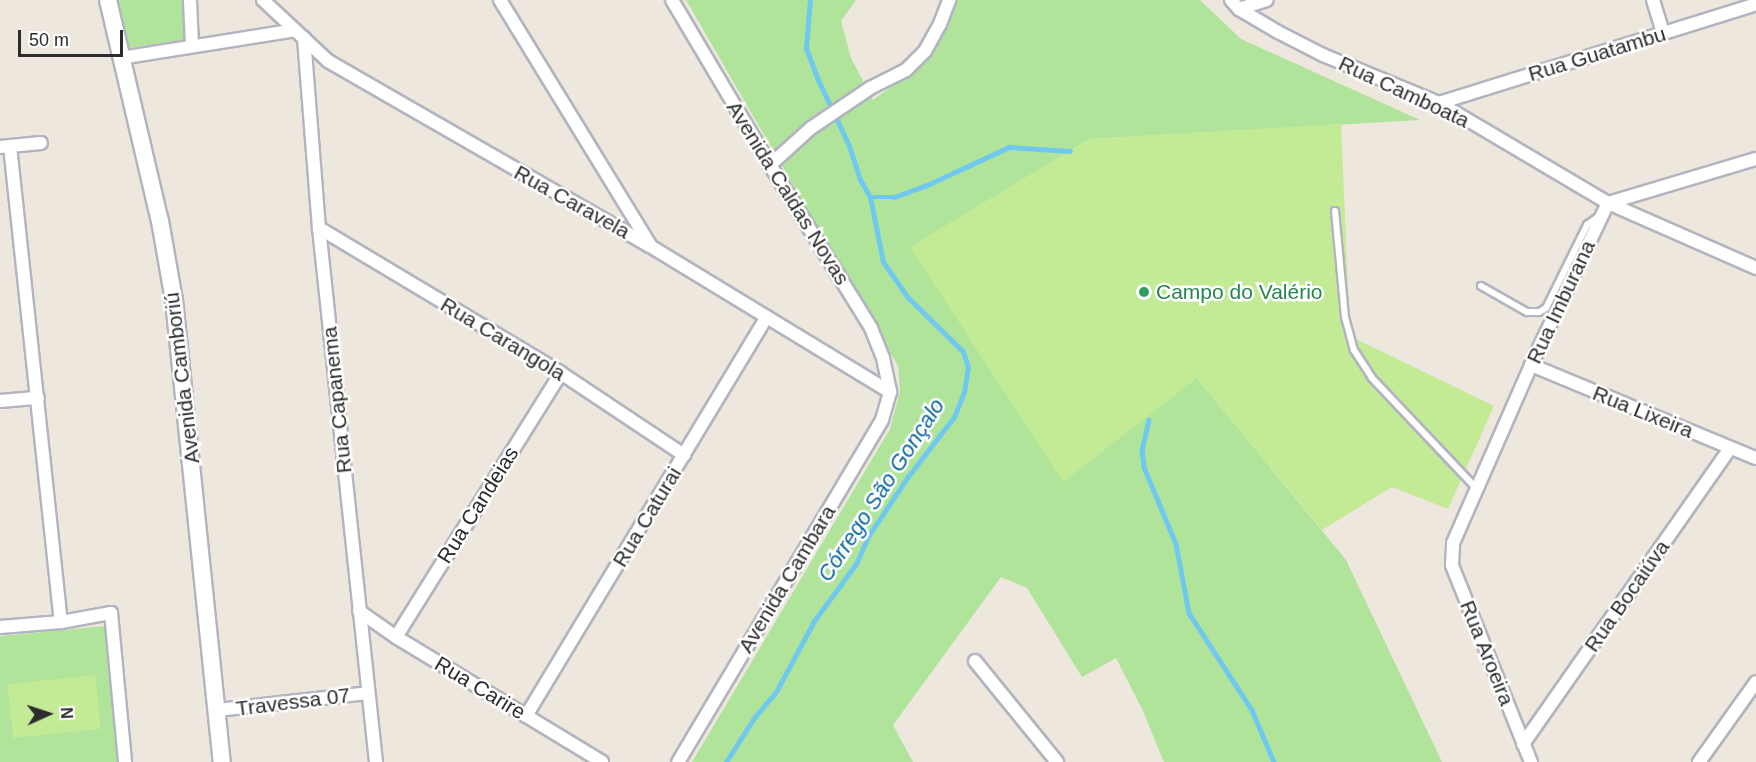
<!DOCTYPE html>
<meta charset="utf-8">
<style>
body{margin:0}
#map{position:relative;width:1756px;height:762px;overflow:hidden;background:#ede7de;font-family:Helvetica,sans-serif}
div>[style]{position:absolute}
.green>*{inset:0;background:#b0e49b}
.pitch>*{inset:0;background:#c3eb96;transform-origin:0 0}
.stream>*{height:4.5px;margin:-2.25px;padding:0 2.25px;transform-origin:2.25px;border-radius:2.25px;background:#71c8ef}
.roads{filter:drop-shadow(2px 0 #b2b4bf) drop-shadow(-2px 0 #b2b4bf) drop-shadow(0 2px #b2b4bf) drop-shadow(0 -2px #b2b4bf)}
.lane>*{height:6px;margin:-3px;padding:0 3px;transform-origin:3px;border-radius:3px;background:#fff}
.street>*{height:12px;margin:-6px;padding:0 6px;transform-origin:6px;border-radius:6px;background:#fff}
.secondary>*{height:16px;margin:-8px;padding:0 8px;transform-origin:8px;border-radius:8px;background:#fff}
.dots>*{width:16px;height:16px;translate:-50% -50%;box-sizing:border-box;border:3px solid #fff;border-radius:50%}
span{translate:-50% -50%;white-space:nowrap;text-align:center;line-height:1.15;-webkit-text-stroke:5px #fff;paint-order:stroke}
.street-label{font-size:21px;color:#2c2c2c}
.leisure-label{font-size:21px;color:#27864d}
.left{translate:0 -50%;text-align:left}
.water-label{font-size:22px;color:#0d669e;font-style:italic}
.north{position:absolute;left:18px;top:684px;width:60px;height:60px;-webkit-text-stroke:4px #fff;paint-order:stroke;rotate:87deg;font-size:16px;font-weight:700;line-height:24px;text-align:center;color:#2c2c2c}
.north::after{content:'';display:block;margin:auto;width:21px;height:27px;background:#2c2c2c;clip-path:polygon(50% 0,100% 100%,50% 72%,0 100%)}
.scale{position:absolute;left:18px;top:30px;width:105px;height:27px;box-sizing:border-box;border:3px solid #2c2c2c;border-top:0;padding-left:8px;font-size:18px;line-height:21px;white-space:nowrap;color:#2c2c2c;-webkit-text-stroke:4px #fff;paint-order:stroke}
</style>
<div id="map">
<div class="green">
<i style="clip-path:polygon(118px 0,185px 0,188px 39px,129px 48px)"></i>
<i style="clip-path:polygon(686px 0,856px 0,841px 21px,851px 58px,873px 100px,920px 66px,942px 38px,957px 0,1200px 0,1241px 39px,1420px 120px,1090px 139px,1197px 378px,1346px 560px,1442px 762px,1164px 762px,1143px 711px,1116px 658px,1082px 677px,1027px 588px,1001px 577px,893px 725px,913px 762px,692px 762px,890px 429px,900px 391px,898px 366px)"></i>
<i style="clip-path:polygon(105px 626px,107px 627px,122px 762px,0 762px,0 636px)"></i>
</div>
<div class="pitch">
<i style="clip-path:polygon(1341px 124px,1350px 336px,1494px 406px,1448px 509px,1392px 487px,1322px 530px,1197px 378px,1063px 482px,910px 247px,1089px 139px)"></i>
<i style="left:95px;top:675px;width:54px;height:88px;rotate:84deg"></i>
</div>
<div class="stream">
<i style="left:870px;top:197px;width:24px"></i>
<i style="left:894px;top:197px;width:33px;rotate:-20deg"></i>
<i style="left:925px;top:186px;width:93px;rotate:-24.9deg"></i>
<i style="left:1009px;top:147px;width:61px;rotate:3.8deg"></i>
<i style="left:1149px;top:420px;width:31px;rotate:103deg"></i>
<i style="left:1142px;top:450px;width:17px;rotate:83deg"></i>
<i style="left:1144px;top:467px;width:83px;rotate:67.4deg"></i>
<i style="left:1176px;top:544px;width:70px;rotate:79.3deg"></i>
<i style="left:1189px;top:613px;width:116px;rotate:57deg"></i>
<i style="left:1252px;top:710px;width:56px;rotate:67.1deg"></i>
<i style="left:726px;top:762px;width:52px;rotate:-57.5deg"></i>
<i style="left:754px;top:718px;width:34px;rotate:-50deg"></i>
<i style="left:776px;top:692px;width:81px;rotate:-61.8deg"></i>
<i style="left:814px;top:621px;width:71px;rotate:-53.6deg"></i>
<i style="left:856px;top:564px;width:32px;rotate:-66deg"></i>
<i style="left:869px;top:535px;width:69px;rotate:-56.3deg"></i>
<i style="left:907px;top:478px;width:77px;rotate:-52.4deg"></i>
<i style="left:954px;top:417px;width:27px;rotate:-68deg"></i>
<i style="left:964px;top:392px;width:24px;rotate:-81deg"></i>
<i style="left:968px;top:368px;width:17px;rotate:-107deg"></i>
<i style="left:963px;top:352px;width:77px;rotate:-135.5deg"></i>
<i style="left:908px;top:298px;width:44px;rotate:-124.8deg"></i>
<i style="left:883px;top:262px;width:66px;rotate:-101.3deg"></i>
<i style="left:870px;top:197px;width:20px;rotate:-120deg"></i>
<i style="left:860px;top:180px;width:36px;rotate:-108deg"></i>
<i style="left:849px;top:146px;width:73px;rotate:-115.2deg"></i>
<i style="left:818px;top:80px;width:34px;rotate:-111deg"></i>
<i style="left:806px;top:48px;width:48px;rotate:-85.2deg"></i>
</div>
<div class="roads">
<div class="lane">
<i style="left:1335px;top:211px;width:106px;rotate:84.6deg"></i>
<i style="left:1345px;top:317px;width:34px;rotate:75deg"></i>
<i style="left:1354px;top:350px;width:33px;rotate:57deg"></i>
<i style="left:1372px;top:378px;width:151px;rotate:46.6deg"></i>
<i style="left:1481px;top:286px;width:53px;rotate:29.5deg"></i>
<i style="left:1527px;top:312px;width:12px"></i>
<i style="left:1539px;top:312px;width:8px;rotate:-30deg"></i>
<i style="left:1546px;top:308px;width:93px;rotate:-63.7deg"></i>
<i style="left:1587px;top:225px;width:14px;rotate:-36deg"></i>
</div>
<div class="street">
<i style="left:190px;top:0;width:46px;rotate:87.5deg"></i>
<i style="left:263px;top:0;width:89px;rotate:43.2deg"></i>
<i style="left:328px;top:61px;width:371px;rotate:29.9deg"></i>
<i style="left:650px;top:246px;width:281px;rotate:31.3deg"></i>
<i style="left:500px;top:0;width:287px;rotate:58.5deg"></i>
<i style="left:672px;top:0;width:192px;rotate:59.3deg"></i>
<i style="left:770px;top:165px;width:192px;rotate:58.2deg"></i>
<i style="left:871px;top:328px;width:32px;rotate:68deg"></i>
<i style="left:883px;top:358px;width:35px;rotate:78deg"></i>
<i style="left:890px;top:392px;width:29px;rotate:106deg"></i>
<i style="left:882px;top:420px;width:398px;rotate:120.8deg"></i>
<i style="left:1231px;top:0;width:12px;rotate:48deg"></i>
<i style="left:1239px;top:9px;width:45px;rotate:30.5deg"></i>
<i style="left:1278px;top:32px;width:51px;rotate:27.1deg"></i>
<i style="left:1323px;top:55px;width:126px;rotate:22.5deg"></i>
<i style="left:1439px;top:103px;width:196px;rotate:30.6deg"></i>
<i style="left:1608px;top:203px;width:162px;rotate:23.7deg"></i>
<i style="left:1653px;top:0;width:34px;rotate:73deg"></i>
<i style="left:1239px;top:9px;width:29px;rotate:-18deg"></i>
<i style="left:304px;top:38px;width:191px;rotate:85.5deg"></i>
<i style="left:319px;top:228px;width:537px;rotate:83.91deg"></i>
<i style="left:121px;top:58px;width:176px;rotate:-9.1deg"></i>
<i style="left:1439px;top:103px;width:332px;rotate:-17.3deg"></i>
<i style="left:10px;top:146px;width:479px;rotate:83.9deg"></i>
<i style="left:0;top:147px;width:41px;rotate:-5.6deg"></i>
<i style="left:770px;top:165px;width:55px;rotate:-42.1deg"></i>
<i style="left:811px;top:128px;width:71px;rotate:-34.1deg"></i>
<i style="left:870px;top:88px;width:40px;rotate:-26.6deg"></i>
<i style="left:906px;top:70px;width:27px;rotate:-45deg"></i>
<i style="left:925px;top:51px;width:31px;rotate:-61deg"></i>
<i style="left:940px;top:24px;width:26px;rotate:-69deg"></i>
<i style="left:319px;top:228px;width:282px;rotate:30.9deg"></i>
<i style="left:561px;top:373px;width:148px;rotate:33.7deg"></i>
<i style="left:1531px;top:365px;width:243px;rotate:22.5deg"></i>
<i style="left:0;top:401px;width:38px;rotate:-5deg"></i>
<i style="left:359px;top:611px;width:45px;rotate:35.1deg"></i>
<i style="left:396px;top:637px;width:241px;rotate:31.2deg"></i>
<i style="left:0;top:627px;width:61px;rotate:-4.7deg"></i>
<i style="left:61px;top:622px;width:51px;rotate:-10.2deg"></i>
<i style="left:111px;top:613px;width:150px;rotate:84.6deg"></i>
<i style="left:396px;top:637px;width:311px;rotate:-58deg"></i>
<i style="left:975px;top:661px;width:130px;rotate:50.9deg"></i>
<i style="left:217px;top:710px;width:152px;rotate:-6.4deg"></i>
<i style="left:526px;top:716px;width:466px;rotate:-58.9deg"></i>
<i style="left:1523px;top:744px;width:361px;rotate:-55deg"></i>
<i style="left:1531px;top:762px;width:212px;rotate:-111.9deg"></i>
<i style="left:1452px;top:565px;width:22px;rotate:-87deg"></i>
<i style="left:1453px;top:543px;width:194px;rotate:-66.3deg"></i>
<i style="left:1531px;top:365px;width:179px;rotate:-64.6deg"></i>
<i style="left:1608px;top:203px;width:154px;rotate:-16.6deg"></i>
<i style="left:1699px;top:762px;width:98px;rotate:-54.5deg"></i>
</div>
<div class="secondary">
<i style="left:108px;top:0;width:227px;rotate:76.8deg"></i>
<i style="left:160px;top:221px;width:80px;rotate:80deg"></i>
<i style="left:174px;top:300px;width:464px;rotate:84.1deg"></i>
</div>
</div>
<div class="dots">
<i style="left:1144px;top:292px;background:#2e9e5b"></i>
</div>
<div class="street-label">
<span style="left:1597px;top:54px;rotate:-17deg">Rua Guatambu</span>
<span style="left:1404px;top:92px;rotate:25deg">Rua Camboata</span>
<span style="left:788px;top:193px;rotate:58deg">Avenida Caldas Novas</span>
<span style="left:572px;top:202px;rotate:29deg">Rua Caravela</span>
<span style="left:1561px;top:302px;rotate:-65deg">Rua Imburana</span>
<span style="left:503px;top:339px;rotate:31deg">Rua Carangola</span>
<span style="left:182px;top:378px;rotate:-97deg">Avenida Camboriú</span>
<span style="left:337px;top:400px;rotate:-96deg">Rua Capanema</span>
<span style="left:1643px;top:412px;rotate:22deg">Rua Lixeira</span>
<span style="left:478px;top:505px;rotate:-58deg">Rua Candeias</span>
<span style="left:647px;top:517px;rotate:-59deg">Rua Caturai</span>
<span style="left:787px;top:579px;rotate:-59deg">Avenida Cambara</span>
<span style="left:1627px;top:596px;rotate:-55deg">Rua Bocaiúva</span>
<span style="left:1487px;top:653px;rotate:68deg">Rua Aroeira</span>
<span style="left:480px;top:688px;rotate:31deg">Rua Carire</span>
<span style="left:293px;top:702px;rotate:-7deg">Travessa 07</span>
</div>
<div class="leisure-label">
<span class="left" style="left:1156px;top:292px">Campo do Valério</span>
</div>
<div class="water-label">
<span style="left:881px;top:490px;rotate:-57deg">Córrego São Gonçalo</span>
</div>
<div class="north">N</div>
<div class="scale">50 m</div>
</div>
